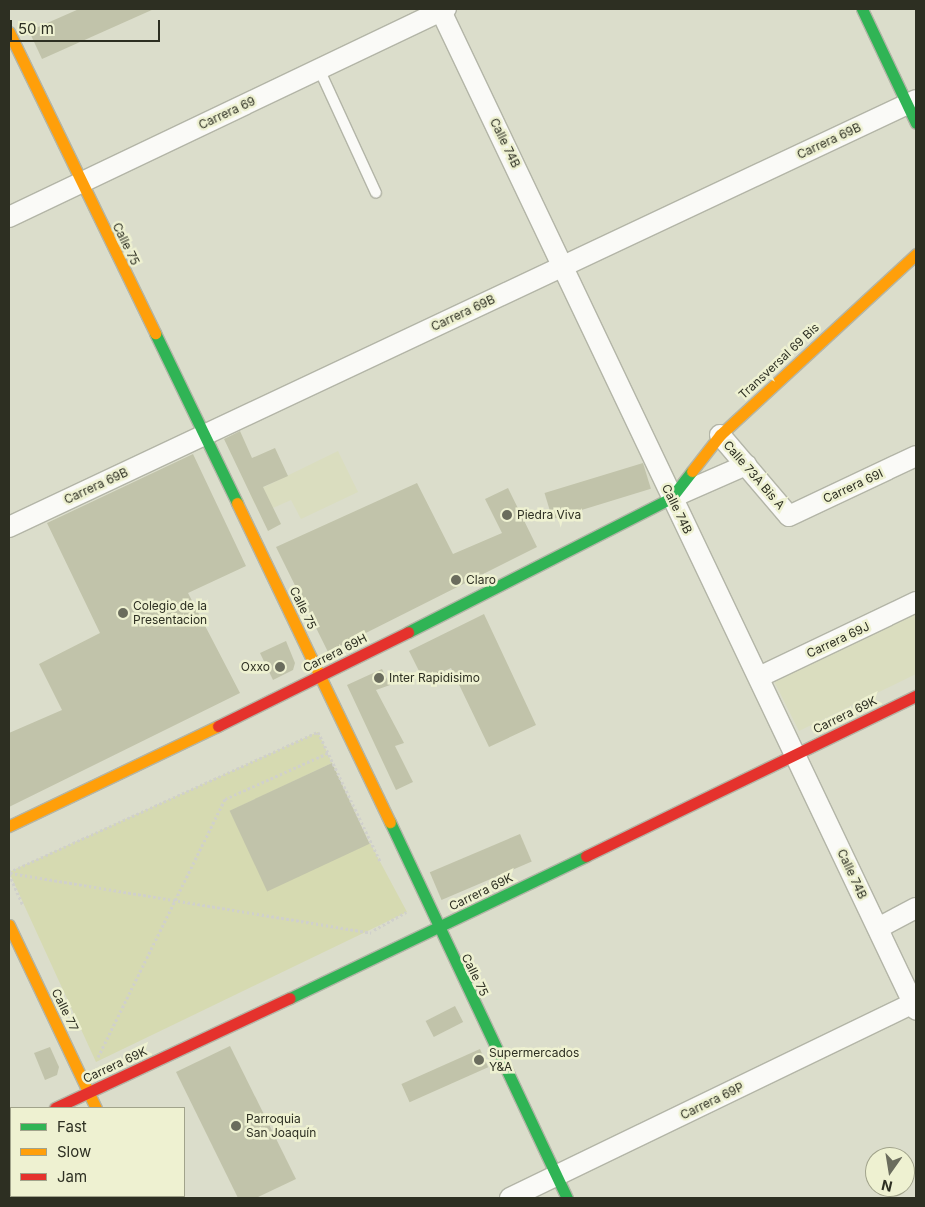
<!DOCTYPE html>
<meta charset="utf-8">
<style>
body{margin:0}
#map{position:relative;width:925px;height:1207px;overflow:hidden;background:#dbddcb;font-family:Inter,sans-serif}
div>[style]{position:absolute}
.built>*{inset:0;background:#daddbf}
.green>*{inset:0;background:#d6dab1}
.building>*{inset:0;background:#c1c3aa;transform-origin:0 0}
.path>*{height:3px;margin-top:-1.5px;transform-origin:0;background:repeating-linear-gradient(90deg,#d0d0cb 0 2.5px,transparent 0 5px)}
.roads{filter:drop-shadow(1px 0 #b3b5a7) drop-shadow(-1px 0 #b3b5a7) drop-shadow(0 1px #b3b5a7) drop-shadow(0 -1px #b3b5a7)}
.lane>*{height:10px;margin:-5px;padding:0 5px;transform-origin:5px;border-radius:5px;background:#fafaf7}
.street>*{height:20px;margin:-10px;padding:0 10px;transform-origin:10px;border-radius:10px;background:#fafaf7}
.fast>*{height:11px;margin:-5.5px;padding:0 5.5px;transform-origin:5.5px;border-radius:5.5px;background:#30b455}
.slow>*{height:11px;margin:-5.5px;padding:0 5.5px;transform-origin:5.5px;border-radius:5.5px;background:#ff9f0a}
.jam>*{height:11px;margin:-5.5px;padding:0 5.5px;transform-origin:5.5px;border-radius:5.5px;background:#e5322d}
.dots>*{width:14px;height:14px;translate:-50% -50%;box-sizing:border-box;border:2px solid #eef1d1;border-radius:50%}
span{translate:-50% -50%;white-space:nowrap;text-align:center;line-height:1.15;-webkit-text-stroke:5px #eef1d1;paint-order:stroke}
.street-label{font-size:12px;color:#2d2f22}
.poi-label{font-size:12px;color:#2d2f22}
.left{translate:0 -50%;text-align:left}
.right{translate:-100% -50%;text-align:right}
.frame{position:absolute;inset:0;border:10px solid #2d2f22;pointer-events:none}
.legend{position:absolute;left:10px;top:1107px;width:175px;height:90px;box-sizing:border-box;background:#eef1d1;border:1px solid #a1a38b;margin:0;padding:6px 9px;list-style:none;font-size:15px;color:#2d2f22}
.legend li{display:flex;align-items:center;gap:10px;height:25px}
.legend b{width:25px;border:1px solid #a1a38b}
.north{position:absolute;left:865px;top:1147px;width:50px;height:50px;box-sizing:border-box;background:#eef1d1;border:1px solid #a1a38b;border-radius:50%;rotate:193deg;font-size:14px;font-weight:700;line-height:20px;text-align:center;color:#2d2f22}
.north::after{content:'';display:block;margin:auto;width:18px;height:22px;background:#6a6c5d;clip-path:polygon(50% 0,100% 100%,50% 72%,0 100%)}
.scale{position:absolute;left:10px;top:20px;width:150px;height:22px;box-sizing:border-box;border:2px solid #2d2f22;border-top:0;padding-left:6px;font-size:15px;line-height:18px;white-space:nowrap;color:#2d2f22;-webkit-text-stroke:4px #eef1d1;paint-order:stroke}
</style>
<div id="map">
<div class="built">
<i style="clip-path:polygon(338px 451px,358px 492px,301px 519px,291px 500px,273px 508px,268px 498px,255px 504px,250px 494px)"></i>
<i style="clip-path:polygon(916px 606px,916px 674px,799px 731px,772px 677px)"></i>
</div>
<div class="green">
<i style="clip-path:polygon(318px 732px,332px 763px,230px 811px,268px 890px,370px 843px,407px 912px,96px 1062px,9px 872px)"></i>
</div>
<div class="building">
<i style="clip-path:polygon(79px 9px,154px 9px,42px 59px,29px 31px)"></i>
<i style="clip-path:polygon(240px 431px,252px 458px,275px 448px,288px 476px,263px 487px,281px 524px,268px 531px,224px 439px)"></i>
<i style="clip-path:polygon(193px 454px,246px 566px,188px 593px,240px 693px,9px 807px,9px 733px,62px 710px,39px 664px,100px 633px,47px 523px)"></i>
<i style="left:643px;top:463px;width:27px;height:103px;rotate:73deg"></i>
<i style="clip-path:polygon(417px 483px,453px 554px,502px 533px,485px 499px,508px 488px,537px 547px,328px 652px,276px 547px)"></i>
<i style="clip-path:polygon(484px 614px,536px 725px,489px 747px,451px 668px,424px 681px,409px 651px)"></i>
<i style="clip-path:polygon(286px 641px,295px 663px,293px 670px,273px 680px,260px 653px)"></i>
<i style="clip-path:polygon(382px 669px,390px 685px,376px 690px,404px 743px,395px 746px,413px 782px,396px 790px,347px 685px)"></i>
<i style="left:332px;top:763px;width:89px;height:113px;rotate:65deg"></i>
<i style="left:520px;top:834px;width:30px;height:98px;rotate:67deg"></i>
<i style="left:455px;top:1006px;width:18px;height:33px;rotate:63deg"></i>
<i style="clip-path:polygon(230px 1046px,296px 1179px,256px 1198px,238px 1198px,176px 1072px)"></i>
<i style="clip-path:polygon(50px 1047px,59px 1067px,57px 1075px,45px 1080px,34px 1053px)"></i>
<i style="left:480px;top:1049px;width:20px;height:86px;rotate:66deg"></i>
</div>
<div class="path">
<i style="left:9px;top:872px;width:339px;rotate:-24.4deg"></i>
<i style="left:318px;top:732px;width:143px;rotate:64.3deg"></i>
<i style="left:10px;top:873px;width:366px;rotate:9.4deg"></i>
<i style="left:9px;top:874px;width:34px;rotate:66deg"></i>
<i style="left:374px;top:930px;width:37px;rotate:-29deg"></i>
<i style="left:98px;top:1057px;width:288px;rotate:-63.8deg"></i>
<i style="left:225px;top:799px;width:113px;rotate:-24.1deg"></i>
</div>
<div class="roads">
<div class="lane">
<i style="left:319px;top:69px;width:136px;rotate:65.3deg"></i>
</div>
<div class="street">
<i style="left:440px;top:9px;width:1108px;rotate:64.55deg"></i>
<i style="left:9px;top:217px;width:484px;rotate:-25.5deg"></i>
<i style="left:720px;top:435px;width:106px;rotate:49.6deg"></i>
<i style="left:789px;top:516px;width:140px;rotate:-25.3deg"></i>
<i style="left:673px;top:497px;width:80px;rotate:-23.7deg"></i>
<i style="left:9px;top:527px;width:1002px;rotate:-25.21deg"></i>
<i style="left:759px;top:677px;width:174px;rotate:-25.5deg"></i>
<i style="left:878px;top:928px;width:43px;rotate:-27.8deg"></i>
<i style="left:510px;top:1198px;width:448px;rotate:-25.8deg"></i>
</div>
<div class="fast">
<i style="left:862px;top:9px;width:126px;rotate:64.7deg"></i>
<i style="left:155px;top:333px;width:189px;rotate:64.2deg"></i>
<i style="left:408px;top:632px;width:295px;rotate:-27deg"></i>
<i style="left:671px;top:498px;width:34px;rotate:-52deg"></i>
<i style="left:390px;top:822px;width:416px;rotate:64.8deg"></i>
<i style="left:290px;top:998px;width:328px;rotate:-25.6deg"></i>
<i style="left:138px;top:1196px;width:2px;rotate:63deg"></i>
</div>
<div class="slow">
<i style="left:9px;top:32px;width:335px;rotate:64.1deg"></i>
<i style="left:692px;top:471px;width:46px;rotate:-52.1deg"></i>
<i style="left:720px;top:435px;width:267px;rotate:-42.7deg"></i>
<i style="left:237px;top:503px;width:354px;rotate:64.4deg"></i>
<i style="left:9px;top:826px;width:232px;rotate:-25.6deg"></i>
<i style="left:9px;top:925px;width:203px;rotate:64.6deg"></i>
<i style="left:9px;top:1131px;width:2px;rotate:-27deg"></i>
</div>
<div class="jam">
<i style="left:218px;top:726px;width:212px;rotate:-26.3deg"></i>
<i style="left:586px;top:856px;width:367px;rotate:-25.9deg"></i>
<i style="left:55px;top:1108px;width:259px;rotate:-25.1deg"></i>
</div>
</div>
<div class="dots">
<i style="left:507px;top:515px;background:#6a6c5d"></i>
<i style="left:456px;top:580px;background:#6a6c5d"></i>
<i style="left:123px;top:613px;background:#6a6c5d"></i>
<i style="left:280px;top:667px;background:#6a6c5d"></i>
<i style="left:379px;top:678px;background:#6a6c5d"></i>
<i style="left:479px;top:1060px;background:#6a6c5d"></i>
<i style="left:236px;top:1126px;background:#6a6c5d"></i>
</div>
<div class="street-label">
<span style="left:227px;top:113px;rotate:-25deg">Carrera 69</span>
<span style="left:829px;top:141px;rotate:-25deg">Carrera 69B</span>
<span style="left:505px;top:143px;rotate:64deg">Calle 74B</span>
<span style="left:126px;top:244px;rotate:64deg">Calle 75</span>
<span style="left:463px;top:313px;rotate:-25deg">Carrera 69B</span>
<span style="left:779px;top:361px;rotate:-43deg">Transversal 69 Bis</span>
<span style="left:754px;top:475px;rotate:49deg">Calle 73A Bis A</span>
<span style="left:96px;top:486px;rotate:-25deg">Carrera 69B</span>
<span style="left:853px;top:486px;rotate:-25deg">Carrera 69I</span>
<span style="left:677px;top:509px;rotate:64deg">Calle 74B</span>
<span style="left:303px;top:608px;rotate:64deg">Calle 75</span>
<span style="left:838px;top:640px;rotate:-25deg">Carrera 69J</span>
<span style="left:335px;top:653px;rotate:-27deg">Carrera 69H</span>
<span style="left:845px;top:715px;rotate:-26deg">Carrera 69K</span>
<span style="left:852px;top:874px;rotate:65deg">Calle 74B</span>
<span style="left:481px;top:892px;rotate:-26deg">Carrera 69K</span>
<span style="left:475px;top:975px;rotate:64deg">Calle 75</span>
<span style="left:65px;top:1010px;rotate:64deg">Calle 77</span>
<span style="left:115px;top:1065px;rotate:-25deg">Carrera 69K</span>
<span style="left:712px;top:1101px;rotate:-26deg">Carrera 69P</span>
</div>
<div class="poi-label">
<span class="left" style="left:517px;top:515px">Piedra Viva</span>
<span class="left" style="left:466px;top:580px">Claro</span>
<span class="left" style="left:133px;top:613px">Colegio de la<br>Presentacion</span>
<span class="right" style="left:270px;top:667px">Oxxo</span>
<span class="left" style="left:389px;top:678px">Inter Rapidisimo</span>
<span class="left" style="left:489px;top:1060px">Supermercados<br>Y&amp;A</span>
<span class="left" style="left:246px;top:1126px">Parroquia<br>San Joaquín</span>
</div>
<div class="frame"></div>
<ul class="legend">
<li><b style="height:6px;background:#30b455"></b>Fast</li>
<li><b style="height:6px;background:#ff9f0a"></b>Slow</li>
<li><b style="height:6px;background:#e5322d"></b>Jam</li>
</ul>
<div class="north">N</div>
<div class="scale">50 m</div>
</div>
